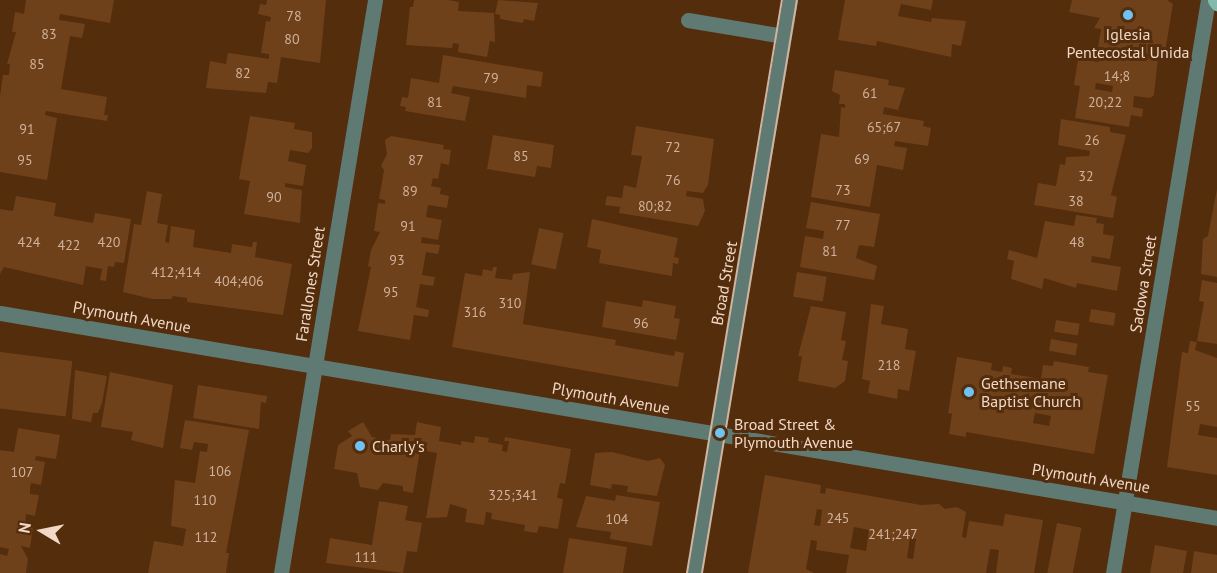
<!DOCTYPE html>
<style>
body{margin:0}
#map{position:relative;width:1217px;height:573px;overflow:hidden;background:#532d0c;font-family:"PT Sans",sans-serif}
div>[style]{position:absolute}
.building>*{inset:0;background:#6f411a;transform-origin:0 0}
.minor>*{height:15px;margin:-7.5px;padding:0 7.5px;transform-origin:7.5px;border-radius:7.5px;background:#5f7973}
.major>*{height:15px;margin:-7.5px;padding:0 7.5px;transform-origin:7.5px;border-radius:7.5px;background:#83baac}
.tram>*{height:1.5px;margin:-0.75px;padding:0 0.75px;transform-origin:0.75px;border-radius:0.75px;background:#cfb49f}
.dots>*{width:16px;height:16px;translate:-50% -50%;box-sizing:border-box;border:3px solid #532d0c;border-radius:50%}
span{translate:-50% -50%;white-space:nowrap;text-align:center;line-height:1.15;-webkit-text-stroke:6px #532d0c;paint-order:stroke}
.number-label{font-size:14px;color:#d0b29c}
.number-label span{-webkit-text-stroke-width:0}
.poi-label{font-size:16px;color:#f1d8c7}
.left{translate:0 -50%;text-align:left}
.street-label{font-size:16px;color:#f1d8c7}
.north{position:absolute;left:12px;top:501px;width:60px;height:60px;-webkit-text-stroke:4px #532d0c;paint-order:stroke;rotate:280deg;font-size:16px;font-weight:700;line-height:24px;text-align:center;color:#f1d8c7}
.north::after{content:'';display:block;margin:auto;width:21px;height:27px;background:#f1d8c7;clip-path:polygon(50% 0,100% 100%,50% 72%,0 100%)}
</style>
<div id="map">
<div class="building">
<i style="clip-path:polygon(26px 0,114px 0,110px 23px,60px 14px,59px 20px,85px 24px,82px 38px,70px 36px,61px 89px,107px 97px,104px 115px,108px 115px,107px 121px,46px 111px,45px 115px,57px 118px,47px 180px,0 172px,0 96px,3px 75px,9px 75px,10px 64px,7px 64px,16px 32px,12px 32px,15px 12px,24px 14px)"></i>
<i style="clip-path:polygon(267px 0,326px 0,320px 63px,281px 57px,277px 83px,268px 82px,266px 93px,206px 88px,210px 61px,226px 64px,228px 53px,269px 59px,269px 54px,261px 53px,266px 21px,270px 22px,271px 17px,258px 14px,260px 4px,266px 5px)"></i>
<i style="clip-path:polygon(414px 0,448px 0,459px 2px,458px 11px,494px 13px,495px 42px,490px 41px,487px 57px,458px 52px,459px 44px,453px 43px,452px 48px,406px 45px,410px 7px,413px 7px)"></i>
<i style="clip-path:polygon(498px 0,538px 3px,534px 21px,524px 19px,523px 23px,500px 19px,500px 15px,495px 14px)"></i>
<i style="clip-path:polygon(845px 0,933px 0,931px 10px,901px 4px,898px 16px,931px 22px,932px 18px,966px 21px,961px 46px,952px 44px,951px 57px,877px 41px,876px 46px,838px 40px)"></i>
<i style="clip-path:polygon(evenodd,1072px 0,1167px 0,1173px 4px,1164px 58px,1158px 57px,1154px 95px,1150px 98px,1134px 96px,1133px 107px,1143px 109px,1142px 117px,1131px 115px,1129px 127px,1075px 118px,1080px 86px,1074px 85px,1078px 59px,1099px 62px,1102px 48px,1098px 47px,1101px 29px,1094px 28px,1100px 18px,1069px 12px,1072px 0,1096px 83px,1113px 86px,1112px 92px,1095px 89px,1096px 83px)"></i>
<i style="clip-path:polygon(443px 55px,543px 72px,541px 87px,527px 85px,526px 98px,453px 86px,451px 93px,470px 97px,465px 121px,405px 111px,406px 107px,400px 106px,402px 97px,408px 98px,411px 78px,439px 83px)"></i>
<i style="clip-path:polygon(835px 70px,889px 80px,888px 85px,905px 88px,898px 110px,884px 107px,883px 114px,924px 121px,923px 126px,931px 128px,928px 146px,895px 141px,894px 146px,907px 148px,903px 170px,877px 165px,870px 207px,811px 197px,821px 134px,839px 137px,841px 107px,845px 108px,845px 104px,839px 104px,840px 95px,832px 91px)"></i>
<i style="clip-path:polygon(250px 116px,295px 123px,294px 129px,312px 132px,312px 148px,308px 153px,290px 150px,288px 161px,306px 165px,303px 186px,285px 183px,285px 187px,302px 190px,300px 223px,244px 214px,250px 181px,239px 179px)"></i>
<i style="clip-path:polygon(1061px 119px,1110px 127px,1110px 132px,1126px 135px,1111px 195px,1117px 197px,1113px 218px,1034px 205px,1038px 183px,1056px 186px,1060px 164px,1065px 165px,1066px 157px,1089px 156px,1090px 151px,1058px 145px)"></i>
<i style="clip-path:polygon(636px 126px,714px 139px,708px 185px,703px 193px,687px 191px,686px 196px,703px 199px,705px 211px,698px 226px,619px 213px,620px 207px,605px 205px,607px 196px,622px 198px,624px 185px,636px 188px,642px 156px,631px 155px)"></i>
<i style="clip-path:polygon(493px 135px,554px 145px,551px 168px,537px 166px,535px 177px,487px 169px)"></i>
<i style="clip-path:polygon(391px 136px,444px 145px,443px 149px,451px 150px,449px 165px,441px 163px,438px 179px,433px 178px,431px 186px,441px 188px,440px 194px,449px 196px,447px 208px,428px 205px,426px 217px,442px 220px,438px 240px,422px 237px,421px 243px,440px 245px,438px 254px,426px 252px,422px 275px,435px 277px,433px 286px,420px 284px,416px 307px,429px 310px,428px 317px,414px 315px,410px 340px,358px 331px,371px 267px,368px 266px,371px 250px,380px 232px,374px 231px,378px 203px,385px 204px,385px 200px,379px 199px,384px 170px,381px 166px,387px 154px,385px 140px)"></i>
<i style="clip-path:polygon(1217px 189px,1217px 277px,1201px 274px,1203px 239px,1208px 236px)"></i>
<i style="clip-path:polygon(147px 191px,162px 194px,157px 223px,168px 225px,165px 242px,169px 243px,171px 226px,195px 230px,193px 247px,231px 253px,232px 244px,252px 247px,253px 242px,257px 242px,255px 257px,292px 264px,283px 315px,187px 302px,187px 298px,172px 296px,172px 299px,152px 299px,123px 292px,134px 224px,141px 225px)"></i>
<i style="clip-path:polygon(16px 196px,56px 203px,54px 216px,93px 223px,95px 213px,131px 219px,124px 263px,115px 262px,114px 267px,108px 266px,106px 281px,100px 280px,102px 269px,86px 266px,83px 285px,4px 267px,0 274px,0 209px,13px 211px)"></i>
<i style="clip-path:polygon(811px 202px,880px 214px,874px 247px,859px 245px,856px 258px,877px 266px,874px 280px,800px 267px,805px 236px,823px 239px,824px 231px,806px 228px)"></i>
<i style="clip-path:polygon(1076px 215px,1097px 218px,1096px 223px,1104px 224px,1103px 234px,1114px 236px,1110px 259px,1092px 256px,1091px 262px,1121px 267px,1117px 291px,1077px 283px,1076px 288px,1044px 278px,1042px 289px,1011px 279px,1014px 261px,1007px 259px,1009px 250px,1037px 258px,1045px 221px,1074px 226px)"></i>
<i style="clip-path:polygon(592px 219px,678px 238px,674px 257px,679px 258px,678px 264px,673px 263px,672px 276px,599px 263px,601px 250px,587px 247px)"></i>
<i style="left:539px;top:228px;width:25px;height:37px;rotate:12deg"></i>
<i style="clip-path:polygon(493px 267px,497px 267px,495px 278px,512px 280px,513px 274px,530px 272px,523px 324px,616px 340px,615px 345px,674px 356px,675px 351px,684px 353px,678px 387px,452px 347px,465px 273px,482px 276px,483px 269px,492px 271px)"></i>
<i style="left:797px;top:272px;width:30px;height:25px;rotate:9deg"></i>
<i style="clip-path:polygon(1202px 280px,1217px 283px,1217px 344px,1197px 341px,1204px 302px,1199px 301px)"></i>
<i style="clip-path:polygon(643px 300px,676px 306px,674px 318px,680px 319px,676px 340px,602px 327px,606px 301px,642px 307px)"></i>
<i style="clip-path:polygon(871px 304px,884px 306px,881px 324px,908px 329px,905px 349px,916px 351px,909px 391px,898px 389px,897px 399px,868px 393px,870px 381px,862px 379px)"></i>
<i style="clip-path:polygon(811px 306px,846px 312px,841px 340px,846px 341px,842px 360px,848px 361px,845px 381px,835px 388px,798px 381px,802px 356px,798px 356px)"></i>
<i style="left:1091px;top:309px;width:25px;height:13px;rotate:9deg"></i>
<i style="left:1056px;top:320px;width:24px;height:12px;rotate:9deg"></i>
<i style="left:1051px;top:339px;width:27px;height:12px;rotate:10deg"></i>
<i style="clip-path:polygon(1190px 341px,1197px 342px,1195px 350px,1217px 358px,1217px 427px,1200px 424px,1198px 435px,1217px 438px,1217px 475px,1167px 467px,1182px 352px,1188px 353px)"></i>
<i style="left:0;top:352px;width:73px;height:56px;rotate:7deg"></i>
<i style="clip-path:polygon(evenodd,957px 357px,992px 363px,991px 370px,1002px 372px,1003px 366px,1012px 368px,1011px 374px,1041px 379px,1043px 365px,1053px 366px,1054px 361px,1089px 367px,1088px 372px,1108px 375px,1094px 454px,966px 432px,966px 437px,949px 434px,952px 414px,948px 413px,957px 357px,1035px 413px,1051px 416px,1049px 426px,1033px 423px,1035px 413px)"></i>
<i style="clip-path:polygon(75px 370px,107px 376px,102px 403px,98px 413px,93px 413px,91px 422px,72px 419px)"></i>
<i style="clip-path:polygon(110px 372px,173px 385px,163px 448px,131px 440px,133px 432px,101px 427px)"></i>
<i style="clip-path:polygon(198px 385px,267px 396px,266px 403px,261px 402px,259px 429px,193px 418px)"></i>
<i style="clip-path:polygon(185px 420px,249px 430px,226px 553px,229px 553px,226px 573px,148px 573px,154px 541px,183px 546px,186px 529px,171px 526px,175px 480px,195px 483px,200px 451px,207px 452px,208px 444px,194px 442px,192px 450px,180px 448px)"></i>
<i style="clip-path:polygon(363px 422px,372px 437px,390px 440px,391px 434px,415px 435px,417px 422px,441px 427px,439px 441px,461px 445px,461px 441px,474px 443px,475px 436px,489px 438px,488px 442px,503px 445px,502px 451px,507px 452px,509px 441px,504px 441px,505px 437px,571px 449px,565px 484px,560px 483px,557px 498px,563px 499px,558px 529px,539px 526px,537px 533px,524px 531px,525px 525px,491px 519px,492px 513px,486px 512px,484px 525px,465px 522px,467px 509px,450px 504px,447px 517px,426px 518px,437px 453px,420px 450px,413px 493px,403px 491px,403px 486px,383px 483px,378px 490px,360px 487px,357px 473px,334px 469px,338px 445px,352px 436px,348px 431px)"></i>
<i style="clip-path:polygon(18px 428px,60px 435px,56px 459px,36px 456px,35px 460px,45px 462px,41px 485px,31px 483px,30px 488px,30px 494px,39px 495px,35px 516px,26px 514px,25px 526px,33px 527px,30px 548px,21px 546px,28px 559px,26px 573px,0 573px,0 554px,7px 556px,9px 549px,0 547px,0 450px,14px 452px)"></i>
<i style="clip-path:polygon(612px 452px,648px 461px,660px 458px,665px 465px,657px 496px,627px 492px,628px 486px,612px 484px,611px 489px,590px 485px,595px 453px)"></i>
<i style="clip-path:polygon(evenodd,765px 475px,821px 485px,820px 493px,825px 494px,826px 488px,921px 505px,939px 504px,945px 509px,957px 507px,966px 512px,962px 537px,966px 538px,969px 521px,1003px 526px,1005px 514px,1043px 520px,1034px 573px,996px 573px,999px 550px,990px 549px,986px 573px,846px 573px,849px 555px,816px 550px,817px 541px,811px 540px,806px 569px,814px 573px,748px 573px,765px 475px,817px 509px,822px 510px,820px 526px,814px 525px,817px 509px,765px 475px,854px 527px,869px 530px,866px 551px,850px 548px,854px 527px,765px 475px,910px 538px,916px 539px,913px 559px,907px 558px,910px 538px)"></i>
<i style="clip-path:polygon(616px 495px,660px 502px,652px 546px,610px 539px,611px 532px,576px 527px,586px 496px,615px 501px)"></i>
<i style="clip-path:polygon(379px 501px,408px 506px,405px 520px,422px 523px,417px 552px,407px 551px,403px 573px,326px 563px,330px 538px,372px 545px)"></i>
<i style="left:1057px;top:523px;width:25px;height:51px;rotate:11deg"></i>
<i style="clip-path:polygon(569px 538px,627px 547px,623px 573px,563px 573px)"></i>
<i style="clip-path:polygon(1155px 545px,1187px 551px,1183px 573px,1150px 573px)"></i>
<i style="clip-path:polygon(1194px 551px,1217px 555px,1217px 573px,1191px 573px)"></i>
</div>
<div class="minor">
<i style="left:688px;top:20px;width:97px;rotate:9.5deg"></i>
<i style="left:0;top:313px;width:1234px;rotate:9.56deg"></i>
<i style="left:281px;top:573px;width:581px;rotate:-80.68deg"></i>
<i style="left:694px;top:573px;width:581px;rotate:-80.49deg"></i>
<i style="left:1113px;top:573px;width:581px;rotate:-80.59deg"></i>
</div>
<div class="major">
<i style="left:1215px;top:0;width:4px;rotate:56deg"></i>
</div>
<div class="tram">
<i style="left:687px;top:573px;width:581px;rotate:-80.59deg"></i>
<i style="left:702px;top:573px;width:581px;rotate:-80.59deg"></i>
</div>
<div class="dots">
<i style="left:1128px;top:15px;background:#70c2f4"></i>
<i style="left:969px;top:392px;background:#70c2f4"></i>
<i style="left:720px;top:433px;background:#70c2f4"></i>
<i style="left:360px;top:446px;background:#70c2f4"></i>
</div>
<div class="number-label">
<span style="left:294px;top:16px">78</span>
<span style="left:49px;top:34px">83</span>
<span style="left:292px;top:39px">80</span>
<span style="left:37px;top:64px">85</span>
<span style="left:243px;top:73px">82</span>
<span style="left:1117px;top:76px">14;8</span>
<span style="left:491px;top:78px">79</span>
<span style="left:870px;top:93px">61</span>
<span style="left:435px;top:102px">81</span>
<span style="left:1105px;top:102px">20;22</span>
<span style="left:884px;top:127px">65;67</span>
<span style="left:27px;top:129px">91</span>
<span style="left:1092px;top:140px">26</span>
<span style="left:673px;top:147px">72</span>
<span style="left:521px;top:156px">85</span>
<span style="left:862px;top:159px">69</span>
<span style="left:25px;top:160px">95</span>
<span style="left:416px;top:160px">87</span>
<span style="left:1086px;top:176px">32</span>
<span style="left:673px;top:180px">76</span>
<span style="left:843px;top:190px">73</span>
<span style="left:410px;top:191px">89</span>
<span style="left:274px;top:197px">90</span>
<span style="left:1076px;top:201px">38</span>
<span style="left:655px;top:206px">80;82</span>
<span style="left:843px;top:225px">77</span>
<span style="left:408px;top:226px">91</span>
<span style="left:29px;top:242px">424</span>
<span style="left:109px;top:242px">420</span>
<span style="left:1077px;top:242px">48</span>
<span style="left:69px;top:245px">422</span>
<span style="left:830px;top:251px">81</span>
<span style="left:397px;top:260px">93</span>
<span style="left:176px;top:272px">412;414</span>
<span style="left:239px;top:281px">404;406</span>
<span style="left:391px;top:292px">95</span>
<span style="left:510px;top:303px">310</span>
<span style="left:475px;top:312px">316</span>
<span style="left:641px;top:323px">96</span>
<span style="left:889px;top:365px">218</span>
<span style="left:1193px;top:406px">55</span>
<span style="left:220px;top:471px">106</span>
<span style="left:22px;top:472px">107</span>
<span style="left:513px;top:495px">325;341</span>
<span style="left:205px;top:500px">110</span>
<span style="left:838px;top:518px">245</span>
<span style="left:617px;top:519px">104</span>
<span style="left:893px;top:534px">241;247</span>
<span style="left:206px;top:537px">112</span>
<span style="left:366px;top:557px">111</span>
</div>
<div class="poi-label">
<span style="left:1128px;top:43px">Iglesia<br>Pentecostal Unida</span>
<span class="left" style="left:981px;top:392px">Gethsemane<br>Baptist Church</span>
<span class="left" style="left:734px;top:433px">Broad Street &amp;<br>Plymouth Avenue</span>
<span class="left" style="left:372px;top:446px">Charly's</span>
</div>
<div class="street-label">
<span style="left:724px;top:283px;rotate:-80deg">Broad Street</span>
<span style="left:310px;top:284px;rotate:-81deg">Farallones Street</span>
<span style="left:1143px;top:284px;rotate:-81deg">Sadowa Street</span>
<span style="left:132px;top:317px;rotate:10deg">Plymouth Avenue</span>
<span style="left:611px;top:398px;rotate:10deg">Plymouth Avenue</span>
<span style="left:1091px;top:478px;rotate:9deg">Plymouth Avenue</span>
</div>
<div class="north">N</div>
</div>
